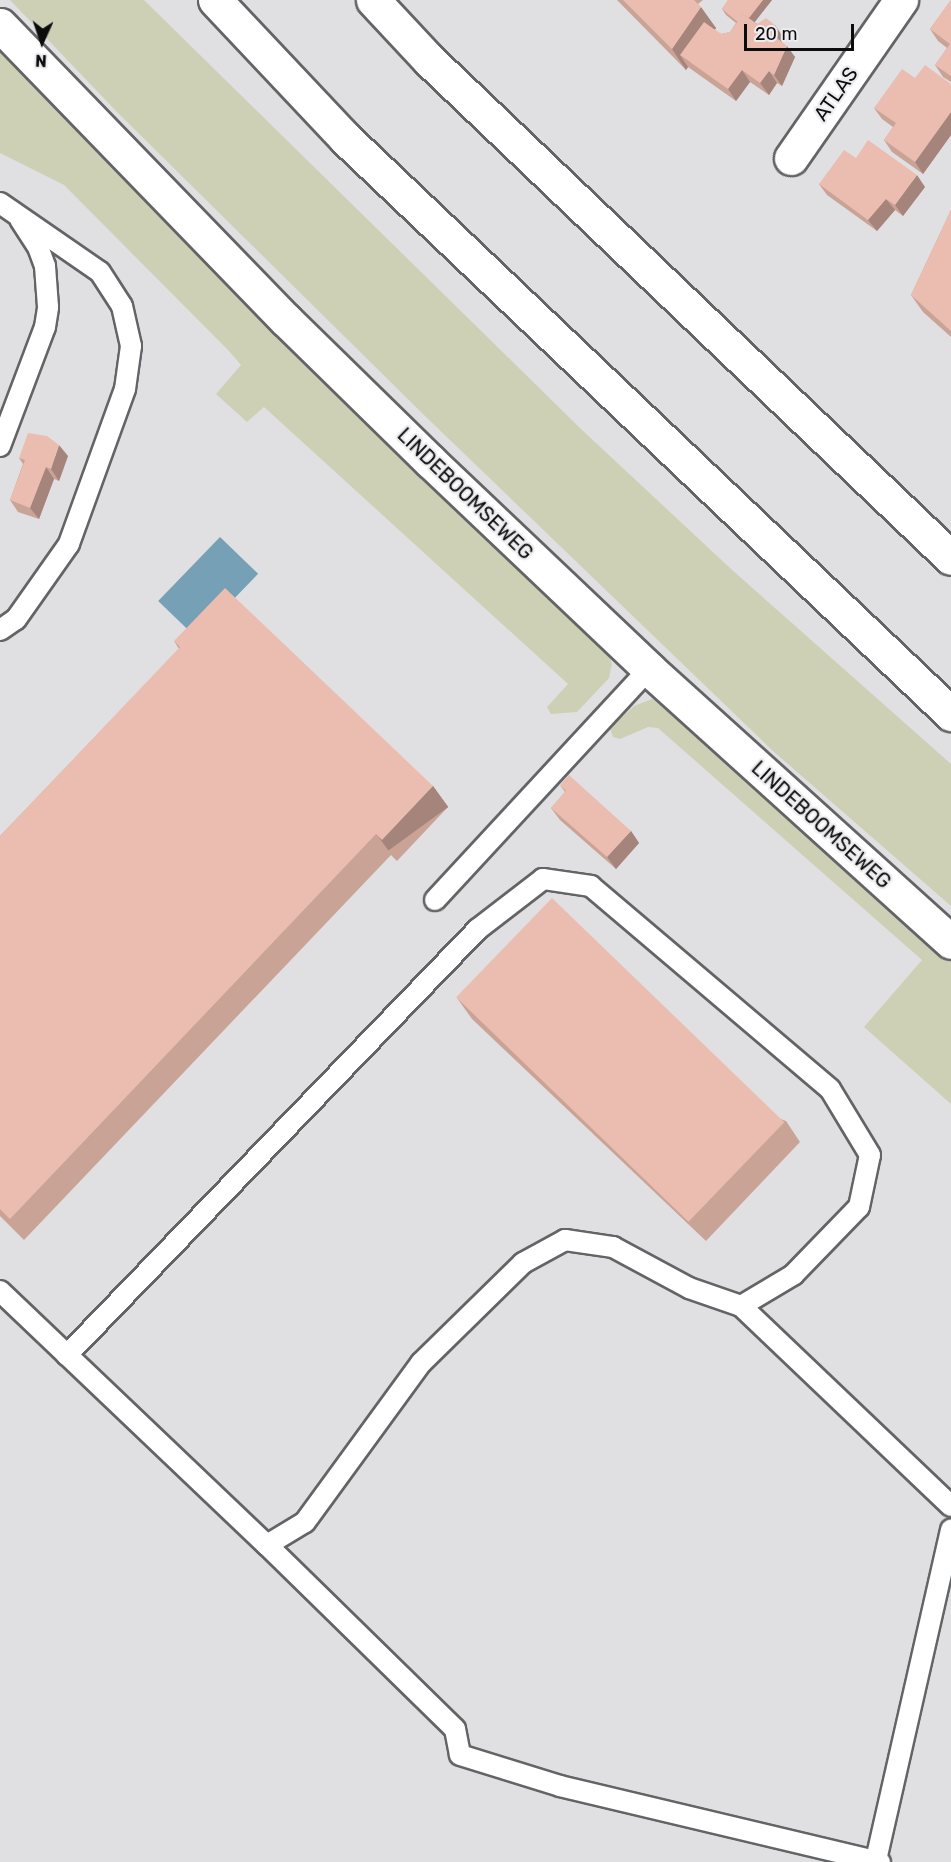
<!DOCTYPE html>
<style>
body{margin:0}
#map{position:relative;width:951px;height:1862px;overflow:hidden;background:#e0e0e3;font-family:Rubik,sans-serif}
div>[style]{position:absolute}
.green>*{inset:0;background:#cdd0b4}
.water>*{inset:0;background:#75a0b6;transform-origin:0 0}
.roads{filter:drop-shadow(2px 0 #636466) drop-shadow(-2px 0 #636466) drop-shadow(0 2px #636466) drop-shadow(0 -2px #636466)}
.lane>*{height:20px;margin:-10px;padding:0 10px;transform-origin:10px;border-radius:10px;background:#fff}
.street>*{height:33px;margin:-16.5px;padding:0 16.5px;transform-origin:16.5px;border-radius:16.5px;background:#fff}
.highway>*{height:33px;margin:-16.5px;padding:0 16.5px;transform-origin:16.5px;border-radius:16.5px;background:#fff}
.wall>*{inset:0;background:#caa397}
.shaded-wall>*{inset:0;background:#a4847b;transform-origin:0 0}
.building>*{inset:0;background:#ebbdb0;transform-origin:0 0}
span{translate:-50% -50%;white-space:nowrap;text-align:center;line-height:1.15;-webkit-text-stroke:4.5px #ededf0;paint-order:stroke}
.street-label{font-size:20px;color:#0c0c0d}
.north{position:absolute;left:12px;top:12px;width:60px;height:60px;-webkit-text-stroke:4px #ededf0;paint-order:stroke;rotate:183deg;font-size:16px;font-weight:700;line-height:24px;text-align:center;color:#0c0c0d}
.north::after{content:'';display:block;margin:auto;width:21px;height:27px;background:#0c0c0d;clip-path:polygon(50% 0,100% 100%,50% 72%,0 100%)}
.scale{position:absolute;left:744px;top:24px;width:110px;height:27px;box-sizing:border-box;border:3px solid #0c0c0d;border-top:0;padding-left:8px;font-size:18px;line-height:21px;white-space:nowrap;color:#0c0c0d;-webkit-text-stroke:4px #ededf0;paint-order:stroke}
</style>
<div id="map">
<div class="green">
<i style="clip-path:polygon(10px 0,144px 0,581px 429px,730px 568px,951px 764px,951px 906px,773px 751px,426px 417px,117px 112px)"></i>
<i style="clip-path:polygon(0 49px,608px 653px,612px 664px,609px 678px,577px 712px,551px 714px,547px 707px,568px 684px,264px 407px,247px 422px,216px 394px,241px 365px,228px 350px,64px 185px,0 153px)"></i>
<i style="clip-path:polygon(652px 699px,665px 705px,951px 960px,951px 1104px,864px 1027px,922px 960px,658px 728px,648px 727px,620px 739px,613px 737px,610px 728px,634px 706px)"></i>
</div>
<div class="water">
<i style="left:220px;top:537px;width:53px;height:89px;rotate:44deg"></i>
</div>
<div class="roads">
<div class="lane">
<i style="left:0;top:203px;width:121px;rotate:34.6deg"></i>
<i style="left:100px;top:272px;width:40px;rotate:57.1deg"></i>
<i style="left:122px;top:306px;width:41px;rotate:77.3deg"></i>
<i style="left:131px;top:346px;width:43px;rotate:97.9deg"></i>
<i style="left:125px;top:389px;width:165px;rotate:109.9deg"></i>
<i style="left:69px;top:544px;width:92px;rotate:125.2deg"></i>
<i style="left:16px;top:619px;width:19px;rotate:145deg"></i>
<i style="left:0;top:446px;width:127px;rotate:-69.3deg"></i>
<i style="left:45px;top:327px;width:20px;rotate:-81deg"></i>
<i style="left:48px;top:307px;width:41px;rotate:-94.2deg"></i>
<i style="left:45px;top:266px;width:20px;rotate:-110deg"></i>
<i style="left:38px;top:247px;width:33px;rotate:-123deg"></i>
<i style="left:435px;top:900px;width:315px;rotate:-47.2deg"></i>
<i style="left:0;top:1291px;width:369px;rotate:43.6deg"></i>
<i style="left:267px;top:1545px;width:44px;rotate:-31.2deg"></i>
<i style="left:305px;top:1522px;width:197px;rotate:-53.9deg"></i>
<i style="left:421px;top:1363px;width:143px;rotate:-44.4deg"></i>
<i style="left:523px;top:1263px;width:48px;rotate:-28.7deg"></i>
<i style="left:565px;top:1240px;width:49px;rotate:8.3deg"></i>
<i style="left:613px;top:1247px;width:86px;rotate:28.3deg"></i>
<i style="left:689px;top:1288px;width:55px;rotate:19.1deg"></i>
<i style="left:741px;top:1306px;width:61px;rotate:-30.8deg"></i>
<i style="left:793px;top:1275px;width:95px;rotate:-45.9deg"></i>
<i style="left:859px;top:1207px;width:53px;rotate:-78.1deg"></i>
<i style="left:870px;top:1155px;width:77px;rotate:-121.2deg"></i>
<i style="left:830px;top:1089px;width:314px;rotate:-139.7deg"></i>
<i style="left:591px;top:886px;width:49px;rotate:-171.7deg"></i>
<i style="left:543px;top:879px;width:82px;rotate:142.4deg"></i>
<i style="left:478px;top:929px;width:592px;rotate:133.97deg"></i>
<i style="left:741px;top:1306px;width:290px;rotate:43.6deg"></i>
<i style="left:267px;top:1545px;width:263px;rotate:44.4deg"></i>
<i style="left:455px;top:1729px;width:26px;rotate:79deg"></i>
<i style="left:460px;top:1755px;width:105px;rotate:17.2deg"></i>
<i style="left:560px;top:1786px;width:329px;rotate:13.4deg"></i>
<i style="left:876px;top:1860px;width:339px;rotate:-77.2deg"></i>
</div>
<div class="street">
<i style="left:0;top:25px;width:411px;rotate:45.9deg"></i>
<i style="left:286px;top:320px;width:202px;rotate:44.4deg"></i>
<i style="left:430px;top:461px;width:302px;rotate:43.5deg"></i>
<i style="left:649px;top:669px;width:407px;rotate:42.1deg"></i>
<i style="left:791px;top:158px;width:193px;rotate:-55.2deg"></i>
</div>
<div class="highway">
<i style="left:215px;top:0;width:191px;rotate:46.7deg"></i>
<i style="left:346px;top:139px;width:835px;rotate:43.54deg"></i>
<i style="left:373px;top:0;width:82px;rotate:47deg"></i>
<i style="left:429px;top:60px;width:721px;rotate:43.65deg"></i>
</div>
</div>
<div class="wall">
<i style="clip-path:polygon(617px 0,703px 0,698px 4px,716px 28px,715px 30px,721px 34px,730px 32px,736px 23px,726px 15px,722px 9px,728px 0,772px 0,754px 22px,783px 37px,782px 42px,795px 57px,782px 86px,777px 83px,769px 95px,750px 82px,736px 101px,688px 67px,686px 70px)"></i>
<i style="clip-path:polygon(951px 0,951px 82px,943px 77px,935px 65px,947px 48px,938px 41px,930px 29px)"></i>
<i style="clip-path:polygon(915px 78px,951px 84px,951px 135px,923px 174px,892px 152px,884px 140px,893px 127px,882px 119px,874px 108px)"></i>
<i style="clip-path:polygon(856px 158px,925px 187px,903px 216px,895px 210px,877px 231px,827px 195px,819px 184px)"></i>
<i style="clip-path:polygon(951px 210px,951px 337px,923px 312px,911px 295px)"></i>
<i style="clip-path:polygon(68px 456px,59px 481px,54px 479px,39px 519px,18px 512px,10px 500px,23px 464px,19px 458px)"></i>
<i style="clip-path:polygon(174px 641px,433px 786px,448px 807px,397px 861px,391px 855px,24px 1240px,0 1216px,0 836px,179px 649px)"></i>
<i style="clip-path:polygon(560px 785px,631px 831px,639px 843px,616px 869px,560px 820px,551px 808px,565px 792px)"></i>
<i style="clip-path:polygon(457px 998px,786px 1121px,800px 1142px,706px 1241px,472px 1019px)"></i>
</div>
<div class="shaded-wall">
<i style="clip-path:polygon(763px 0,772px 0,747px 32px,742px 26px)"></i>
<i style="clip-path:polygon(701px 7px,716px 28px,691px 63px,680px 55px,688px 67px,686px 70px,672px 49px)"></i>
<i style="clip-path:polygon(775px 25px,783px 37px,781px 47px,773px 35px)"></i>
<i style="clip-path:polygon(787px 46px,795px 57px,782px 86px,774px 75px)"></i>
<i style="clip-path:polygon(742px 70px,750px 82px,736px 101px,728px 89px)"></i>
<i style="clip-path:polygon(769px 71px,777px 83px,769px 95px,760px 83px)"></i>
<i style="clip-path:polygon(951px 112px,951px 135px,923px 174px,915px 162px)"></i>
<i style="clip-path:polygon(917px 175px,925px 187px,903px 216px,895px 205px)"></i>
<i style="clip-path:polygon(886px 199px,895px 210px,877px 231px,868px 220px)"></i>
<i style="clip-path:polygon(59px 445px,68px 456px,59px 481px,51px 469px)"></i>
<i style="clip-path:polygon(46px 467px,54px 479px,39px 519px,30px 508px)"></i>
<i style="left:433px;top:786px;width:26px;height:74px;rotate:54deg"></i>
<i style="clip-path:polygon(631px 831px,639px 843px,616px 869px,607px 857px)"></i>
</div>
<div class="building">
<i style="clip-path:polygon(623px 0,694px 0,701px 7px,672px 49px)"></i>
<i style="clip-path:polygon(728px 0,763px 0,749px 18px,743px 14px,738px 22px,722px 9px)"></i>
<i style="clip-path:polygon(951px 0,951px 76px,935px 65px,950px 44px,930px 29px)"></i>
<i style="clip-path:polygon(743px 14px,757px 24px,766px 18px,775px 25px,773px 35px,787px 46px,774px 75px,769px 71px,760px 83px,742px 70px,728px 89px,680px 55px,704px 22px,721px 34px,730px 32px)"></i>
<i style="clip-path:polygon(925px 65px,951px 84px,951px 112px,915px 162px,884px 140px,896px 123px,874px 108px,902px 69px,915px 78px)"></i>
<i style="clip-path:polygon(868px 140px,917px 175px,895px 205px,886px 199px,868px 220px,819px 184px,844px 150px,856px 158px)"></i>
<i style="clip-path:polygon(951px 210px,951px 331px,911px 295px)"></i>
<i style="clip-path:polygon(28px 433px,47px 436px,59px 445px,51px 469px,46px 467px,30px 508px,10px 500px,25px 460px,19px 458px)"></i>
<i style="clip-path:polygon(225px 588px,433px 786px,382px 840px,376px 834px,10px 1219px,0 1209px,0 836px,180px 647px,174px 641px)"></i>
<i style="clip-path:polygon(569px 775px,631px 831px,607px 857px,551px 808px,566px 791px,560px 785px)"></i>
<i style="left:552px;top:898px;width:323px;height:138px;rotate:44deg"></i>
</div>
<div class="street-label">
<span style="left:836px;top:94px;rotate:-55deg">ATLAS</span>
<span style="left:465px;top:494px;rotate:44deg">LINDEBOOMSEWEG</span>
<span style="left:821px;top:825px;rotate:42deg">LINDEBOOMSEWEG</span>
</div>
<div class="north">N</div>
<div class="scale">20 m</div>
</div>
